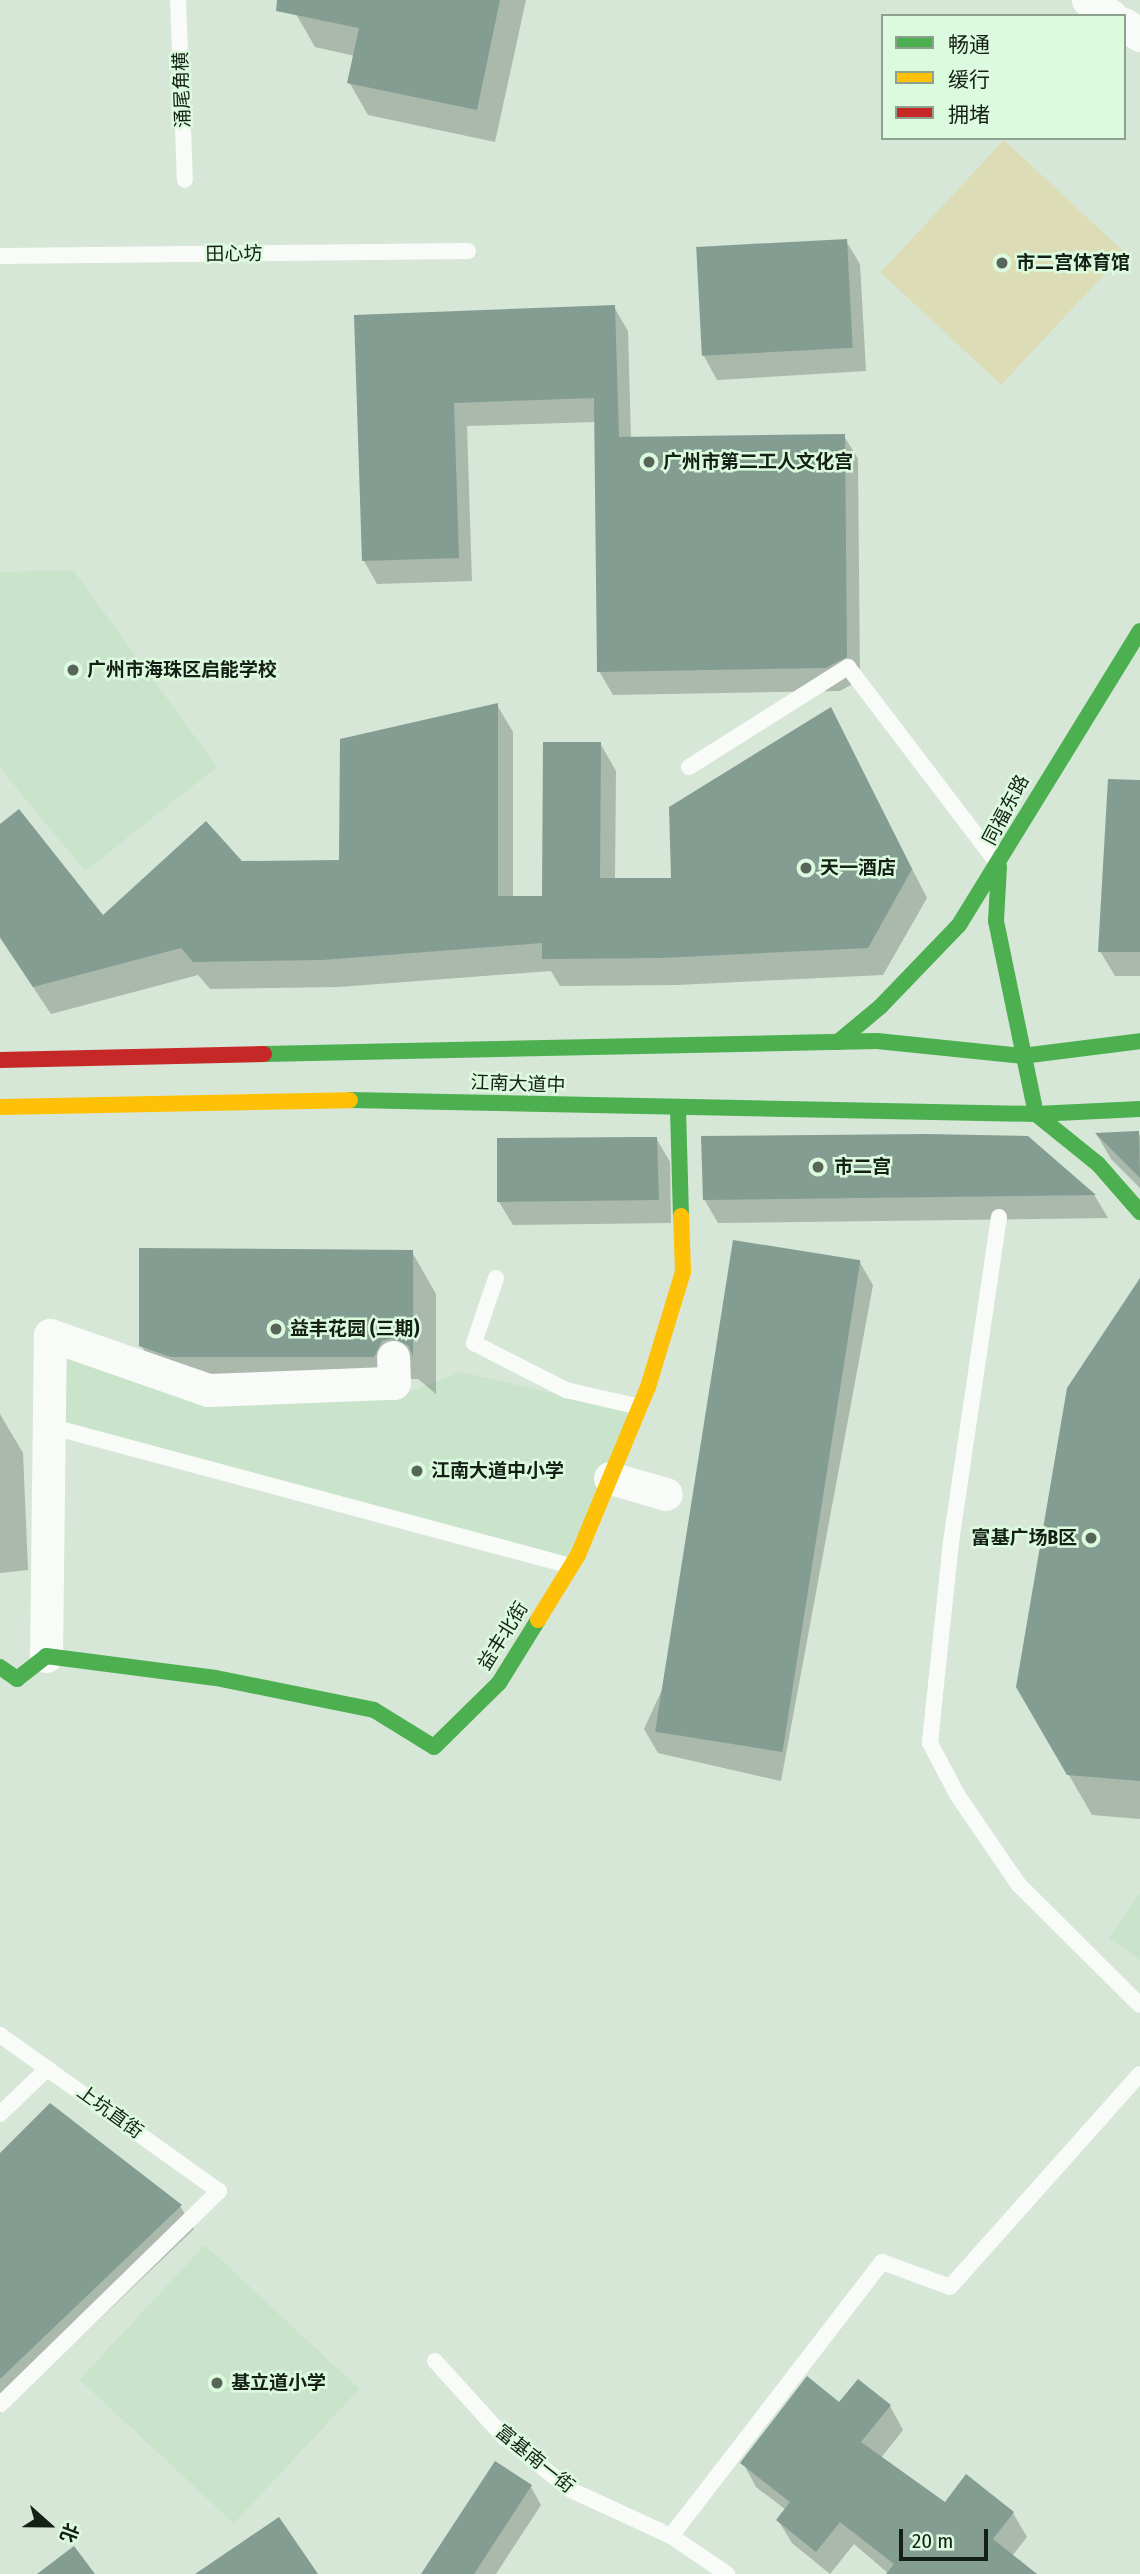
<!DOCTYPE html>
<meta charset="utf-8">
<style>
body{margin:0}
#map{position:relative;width:1140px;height:2574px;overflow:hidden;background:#d6e6d7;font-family:"Fira Sans Condensed","Noto Sans SC",sans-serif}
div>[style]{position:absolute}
.built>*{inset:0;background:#c9e4cb;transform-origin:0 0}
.green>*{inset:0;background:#dcddb7;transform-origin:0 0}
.shadow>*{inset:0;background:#0003}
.building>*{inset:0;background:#839d92;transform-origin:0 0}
.lane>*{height:16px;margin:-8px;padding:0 8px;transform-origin:8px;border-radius:8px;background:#f9fbf9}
.street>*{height:33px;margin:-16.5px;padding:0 16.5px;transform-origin:16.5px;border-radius:16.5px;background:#f9fbf9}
.fast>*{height:16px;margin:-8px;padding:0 8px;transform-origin:8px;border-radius:8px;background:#4caf50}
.slow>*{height:16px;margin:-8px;padding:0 8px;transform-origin:8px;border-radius:8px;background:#ffc107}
.jam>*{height:16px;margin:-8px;padding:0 8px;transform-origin:8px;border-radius:8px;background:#c62828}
.dots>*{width:19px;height:19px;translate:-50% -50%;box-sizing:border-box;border:4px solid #dcfade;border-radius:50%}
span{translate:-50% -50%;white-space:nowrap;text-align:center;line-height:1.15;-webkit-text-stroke:5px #dcfade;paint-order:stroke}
.street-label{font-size:19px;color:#141f15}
.poi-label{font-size:19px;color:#141f15;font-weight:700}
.left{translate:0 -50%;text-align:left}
.right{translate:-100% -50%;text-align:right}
.legend{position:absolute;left:881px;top:14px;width:245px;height:126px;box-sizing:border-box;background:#dcfade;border:2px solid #8ca28e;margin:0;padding:9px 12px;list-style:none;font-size:21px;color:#141f15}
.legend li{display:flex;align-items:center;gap:14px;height:35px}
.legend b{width:35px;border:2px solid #8ca28e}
.north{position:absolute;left:14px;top:2490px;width:70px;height:70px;-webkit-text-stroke:5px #dcfade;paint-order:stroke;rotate:111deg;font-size:19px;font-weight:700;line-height:28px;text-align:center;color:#141f15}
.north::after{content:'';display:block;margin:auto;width:24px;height:32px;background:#141f15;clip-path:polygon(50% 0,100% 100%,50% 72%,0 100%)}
.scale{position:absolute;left:899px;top:2529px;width:89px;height:32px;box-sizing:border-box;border:4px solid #141f15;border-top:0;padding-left:9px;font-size:21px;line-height:24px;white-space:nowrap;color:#141f15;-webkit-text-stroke:5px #dcfade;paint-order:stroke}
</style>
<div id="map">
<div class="built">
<i style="clip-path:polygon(73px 570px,217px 767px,85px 871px,0 768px,0 572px)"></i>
<i style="clip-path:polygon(53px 1340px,208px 1393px,396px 1397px,461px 1372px,633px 1412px,567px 1561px,53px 1423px)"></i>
<i style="clip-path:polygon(1140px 1893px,1140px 1960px,1109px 1938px)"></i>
<i style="left:205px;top:2245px;width:211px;height:184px;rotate:43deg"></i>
</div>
<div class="green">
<i style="left:1004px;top:140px;width:165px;height:181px;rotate:43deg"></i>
</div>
<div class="shadow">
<i style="clip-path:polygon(299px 0,526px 0,495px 142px,368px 115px,349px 82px,355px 56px,315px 47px,296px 14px)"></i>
<i style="clip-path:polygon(846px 241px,860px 264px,866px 371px,717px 380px,704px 356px)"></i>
<i style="clip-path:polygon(614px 307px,628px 331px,631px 439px,844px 436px,858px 459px,860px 680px,840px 691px,613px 695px,599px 671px,596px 422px,467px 426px,472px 581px,377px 584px,364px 561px,356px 317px)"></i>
<i style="clip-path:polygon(497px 705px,513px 732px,513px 898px,544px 898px,600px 743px,616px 771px,615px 880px,672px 880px,831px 710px,927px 898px,883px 975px,677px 985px,560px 986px,551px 971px,339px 987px,210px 989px,198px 975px,51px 1014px,0 938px,0 826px,103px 917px,241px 863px,341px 861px)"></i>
<i style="clip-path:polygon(1140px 782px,1140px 976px,1115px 976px,1100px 951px)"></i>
<i style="clip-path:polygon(1138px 1133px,1140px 1136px,1140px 1188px,1111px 1159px,1097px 1135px)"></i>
<i style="clip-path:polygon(1027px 1137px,1095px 1196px,1108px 1218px,718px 1223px,704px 1199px)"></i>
<i style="clip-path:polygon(656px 1138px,670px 1162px,671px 1223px,513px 1225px,499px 1202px)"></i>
<i style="clip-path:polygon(412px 1252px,436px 1294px,436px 1394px,418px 1379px,165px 1387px,141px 1345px)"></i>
<i style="clip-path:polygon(859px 1261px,873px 1285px,781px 1781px,658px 1753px,644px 1729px)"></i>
<i style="clip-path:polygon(1140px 1287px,1140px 1819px,1092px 1815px,1018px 1687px)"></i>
<i style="clip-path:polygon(0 1414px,23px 1453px,28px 1570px,0 1573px)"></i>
<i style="clip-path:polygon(0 2156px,180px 2206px,194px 2229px,0 2414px)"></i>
<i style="clip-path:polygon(840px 2405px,890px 2406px,903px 2430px,881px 2458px,945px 2504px,966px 2477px,1013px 2513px,1027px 2537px,1012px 2556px,1035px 2574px,889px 2574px,854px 2544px,830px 2574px,792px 2543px,778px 2520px,786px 2510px,756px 2487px,743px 2463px)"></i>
<i style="clip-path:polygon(496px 2463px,531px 2487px,541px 2505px,496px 2574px,433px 2574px)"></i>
</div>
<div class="building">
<i style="clip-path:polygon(277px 0,500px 0,477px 110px,347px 83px,359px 28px,276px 11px)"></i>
<i style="left:847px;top:239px;width:109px;height:151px;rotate:87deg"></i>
<i style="clip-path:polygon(615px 305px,619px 437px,845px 434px,847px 657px,826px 668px,597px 672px,594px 398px,454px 403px,459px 558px,362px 561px,354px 315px)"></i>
<i style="clip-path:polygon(498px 703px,498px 896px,542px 896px,543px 742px,601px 742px,600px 878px,671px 878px,669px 807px,831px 707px,912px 869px,868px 948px,660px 958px,542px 959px,542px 943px,322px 960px,193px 962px,181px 948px,33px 987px,0 937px,0 824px,19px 809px,103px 915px,206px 821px,242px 861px,339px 860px,340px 739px)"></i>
<i style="clip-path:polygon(1108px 779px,1140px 780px,1140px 952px,1098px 952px)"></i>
<i style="clip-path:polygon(1137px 1131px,1139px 1131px,1140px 1178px,1095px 1133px)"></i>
<i style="clip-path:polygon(926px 1134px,1028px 1136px,1096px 1195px,703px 1200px,701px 1136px)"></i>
<i style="clip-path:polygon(637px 1137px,657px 1137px,659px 1200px,497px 1202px,497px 1138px)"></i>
<i style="left:733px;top:1240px;width:129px;height:498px;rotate:9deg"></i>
<i style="clip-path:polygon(139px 1248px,413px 1250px,413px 1357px,409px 1346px,393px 1338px,382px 1341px,374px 1357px,171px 1357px,139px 1346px)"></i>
<i style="clip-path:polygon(1140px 1278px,1140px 1781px,1067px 1775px,1016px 1687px,1067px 1388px)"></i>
<i style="clip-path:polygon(50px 2103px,182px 2205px,0 2379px,0 2153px)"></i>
<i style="clip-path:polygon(807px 2376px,839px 2402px,858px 2379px,891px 2405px,861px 2442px,945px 2502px,966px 2474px,1014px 2512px,993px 2539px,1037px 2574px,886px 2574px,894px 2564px,840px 2522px,816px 2552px,776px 2520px,790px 2502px,740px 2463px)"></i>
<i style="clip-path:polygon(495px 2461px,532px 2485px,474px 2574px,421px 2574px)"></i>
<i style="clip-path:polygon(279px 2517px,318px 2574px,195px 2574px)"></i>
<i style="clip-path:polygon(74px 2546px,95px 2574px,37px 2574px)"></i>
</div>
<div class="lane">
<i style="left:178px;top:0;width:180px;rotate:87.8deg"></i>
<i style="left:0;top:256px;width:468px;rotate:-0.6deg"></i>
<i style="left:689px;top:767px;width:188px;rotate:-32.2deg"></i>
<i style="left:848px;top:667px;width:248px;rotate:52.7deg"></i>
<i style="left:999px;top:1217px;width:329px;rotate:98.4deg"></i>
<i style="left:951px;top:1542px;width:202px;rotate:96deg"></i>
<i style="left:930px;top:1743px;width:60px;rotate:62.2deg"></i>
<i style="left:958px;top:1796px;width:108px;rotate:55.6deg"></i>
<i style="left:1019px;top:1885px;width:170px;rotate:44.8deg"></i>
<i style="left:496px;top:1278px;width:69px;rotate:108.7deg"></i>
<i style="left:474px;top:1343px;width:103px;rotate:27.1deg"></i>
<i style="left:566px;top:1390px;width:76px;rotate:12.9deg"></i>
<i style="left:49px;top:1426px;width:540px;rotate:15.01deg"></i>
<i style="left:0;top:2035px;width:269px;rotate:35.5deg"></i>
<i style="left:219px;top:2191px;width:306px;rotate:135.7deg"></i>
<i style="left:0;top:2114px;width:66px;rotate:-43.8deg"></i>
<i style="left:435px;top:2361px;width:103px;rotate:47.8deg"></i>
<i style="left:504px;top:2437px;width:85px;rotate:38.3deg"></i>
<i style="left:571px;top:2490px;width:110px;rotate:24.7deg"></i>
<i style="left:671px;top:2536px;width:68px;rotate:34.2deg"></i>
<i style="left:671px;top:2536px;width:346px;rotate:-52.4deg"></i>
<i style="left:882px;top:2262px;width:72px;rotate:20.2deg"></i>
<i style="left:950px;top:2287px;width:285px;rotate:-48.3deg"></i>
</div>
<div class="street">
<i style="left:1088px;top:0;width:28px;rotate:35deg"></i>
<i style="left:1124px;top:24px;width:19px;rotate:35deg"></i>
<i style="left:610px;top:1478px;width:58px;rotate:15.9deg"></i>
<i style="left:46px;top:1656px;width:321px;rotate:-89.3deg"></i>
<i style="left:50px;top:1335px;width:167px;rotate:19.2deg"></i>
<i style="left:208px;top:1390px;width:186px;rotate:-2.2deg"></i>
<i style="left:394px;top:1383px;width:26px;rotate:-92deg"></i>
</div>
<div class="fast">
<i style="left:999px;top:866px;width:55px;rotate:93.1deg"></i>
<i style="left:996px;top:921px;width:197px;rotate:78.3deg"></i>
<i style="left:1036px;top:1114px;width:80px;rotate:38.9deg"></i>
<i style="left:1098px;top:1164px;width:64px;rotate:48.8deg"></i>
<i style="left:838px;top:1042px;width:56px;rotate:-39.9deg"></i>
<i style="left:881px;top:1006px;width:112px;rotate:-46.1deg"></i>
<i style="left:959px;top:925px;width:345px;rotate:-58.4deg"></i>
<i style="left:264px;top:1054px;width:613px;rotate:-1.21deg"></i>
<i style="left:877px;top:1041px;width:146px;rotate:5.9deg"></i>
<i style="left:1022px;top:1056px;width:119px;rotate:-7.2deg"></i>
<i style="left:350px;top:1100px;width:686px;rotate:1.17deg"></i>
<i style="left:1036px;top:1114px;width:104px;rotate:-2.8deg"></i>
<i style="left:678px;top:1109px;width:107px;rotate:88.4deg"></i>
<i style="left:0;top:1667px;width:21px;rotate:35deg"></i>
<i style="left:17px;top:1679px;width:37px;rotate:-38deg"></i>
<i style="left:46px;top:1656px;width:171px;rotate:7.4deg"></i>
<i style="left:216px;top:1678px;width:161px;rotate:11.4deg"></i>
<i style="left:374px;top:1710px;width:70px;rotate:31.7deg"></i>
<i style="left:434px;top:1747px;width:91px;rotate:-44.6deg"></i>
<i style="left:499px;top:1683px;width:74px;rotate:-58.2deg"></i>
</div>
<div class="slow">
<i style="left:0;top:1107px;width:350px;rotate:-1.1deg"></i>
<i style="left:538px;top:1620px;width:76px;rotate:-58.4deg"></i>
<i style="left:578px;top:1555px;width:182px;rotate:-67.4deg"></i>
<i style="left:648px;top:1387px;width:120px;rotate:-73.1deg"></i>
<i style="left:683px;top:1272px;width:56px;rotate:-92deg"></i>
</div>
<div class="jam">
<i style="left:0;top:1060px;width:264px;rotate:-1.3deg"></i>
</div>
<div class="dots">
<i style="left:1002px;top:263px;background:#586559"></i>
<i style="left:649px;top:462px;background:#586559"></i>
<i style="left:73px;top:670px;background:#586559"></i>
<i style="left:806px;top:868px;background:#586559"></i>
<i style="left:818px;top:1167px;background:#586559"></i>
<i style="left:276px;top:1329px;background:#586559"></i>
<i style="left:417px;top:1471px;background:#586559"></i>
<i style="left:1091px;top:1538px;background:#586559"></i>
<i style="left:217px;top:2383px;background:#586559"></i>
</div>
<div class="street-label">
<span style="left:182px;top:90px;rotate:-92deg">涌尾角横</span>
<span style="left:234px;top:254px;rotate:-1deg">田心坊</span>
<span style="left:1006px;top:810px;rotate:-62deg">同福东路</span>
<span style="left:518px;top:1084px;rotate:2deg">江南大道中</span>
<span style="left:503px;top:1636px;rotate:-58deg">益丰北街</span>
<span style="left:110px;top:2112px;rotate:36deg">上坑直街</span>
<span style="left:535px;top:2459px;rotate:39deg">富基南一街</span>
</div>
<div class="poi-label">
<span class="left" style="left:1016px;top:263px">市二宫体育馆</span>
<span class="left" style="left:663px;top:462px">广州市第二工人文化宫</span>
<span class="left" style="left:87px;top:670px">广州市海珠区启能学校</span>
<span class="left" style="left:820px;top:868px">天一酒店</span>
<span class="left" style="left:834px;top:1167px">市二宫</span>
<span class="left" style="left:290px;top:1329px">益丰花园 (三期)</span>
<span class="left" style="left:431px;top:1471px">江南大道中小学</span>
<span class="right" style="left:1077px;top:1538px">富基广场B区</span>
<span class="left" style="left:231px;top:2383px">基立道小学</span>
</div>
<ul class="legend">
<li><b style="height:9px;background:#4caf50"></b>畅通</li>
<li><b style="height:9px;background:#ffc107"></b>缓行</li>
<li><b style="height:9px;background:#c62828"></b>拥堵</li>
</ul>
<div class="north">北</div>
<div class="scale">20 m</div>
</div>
